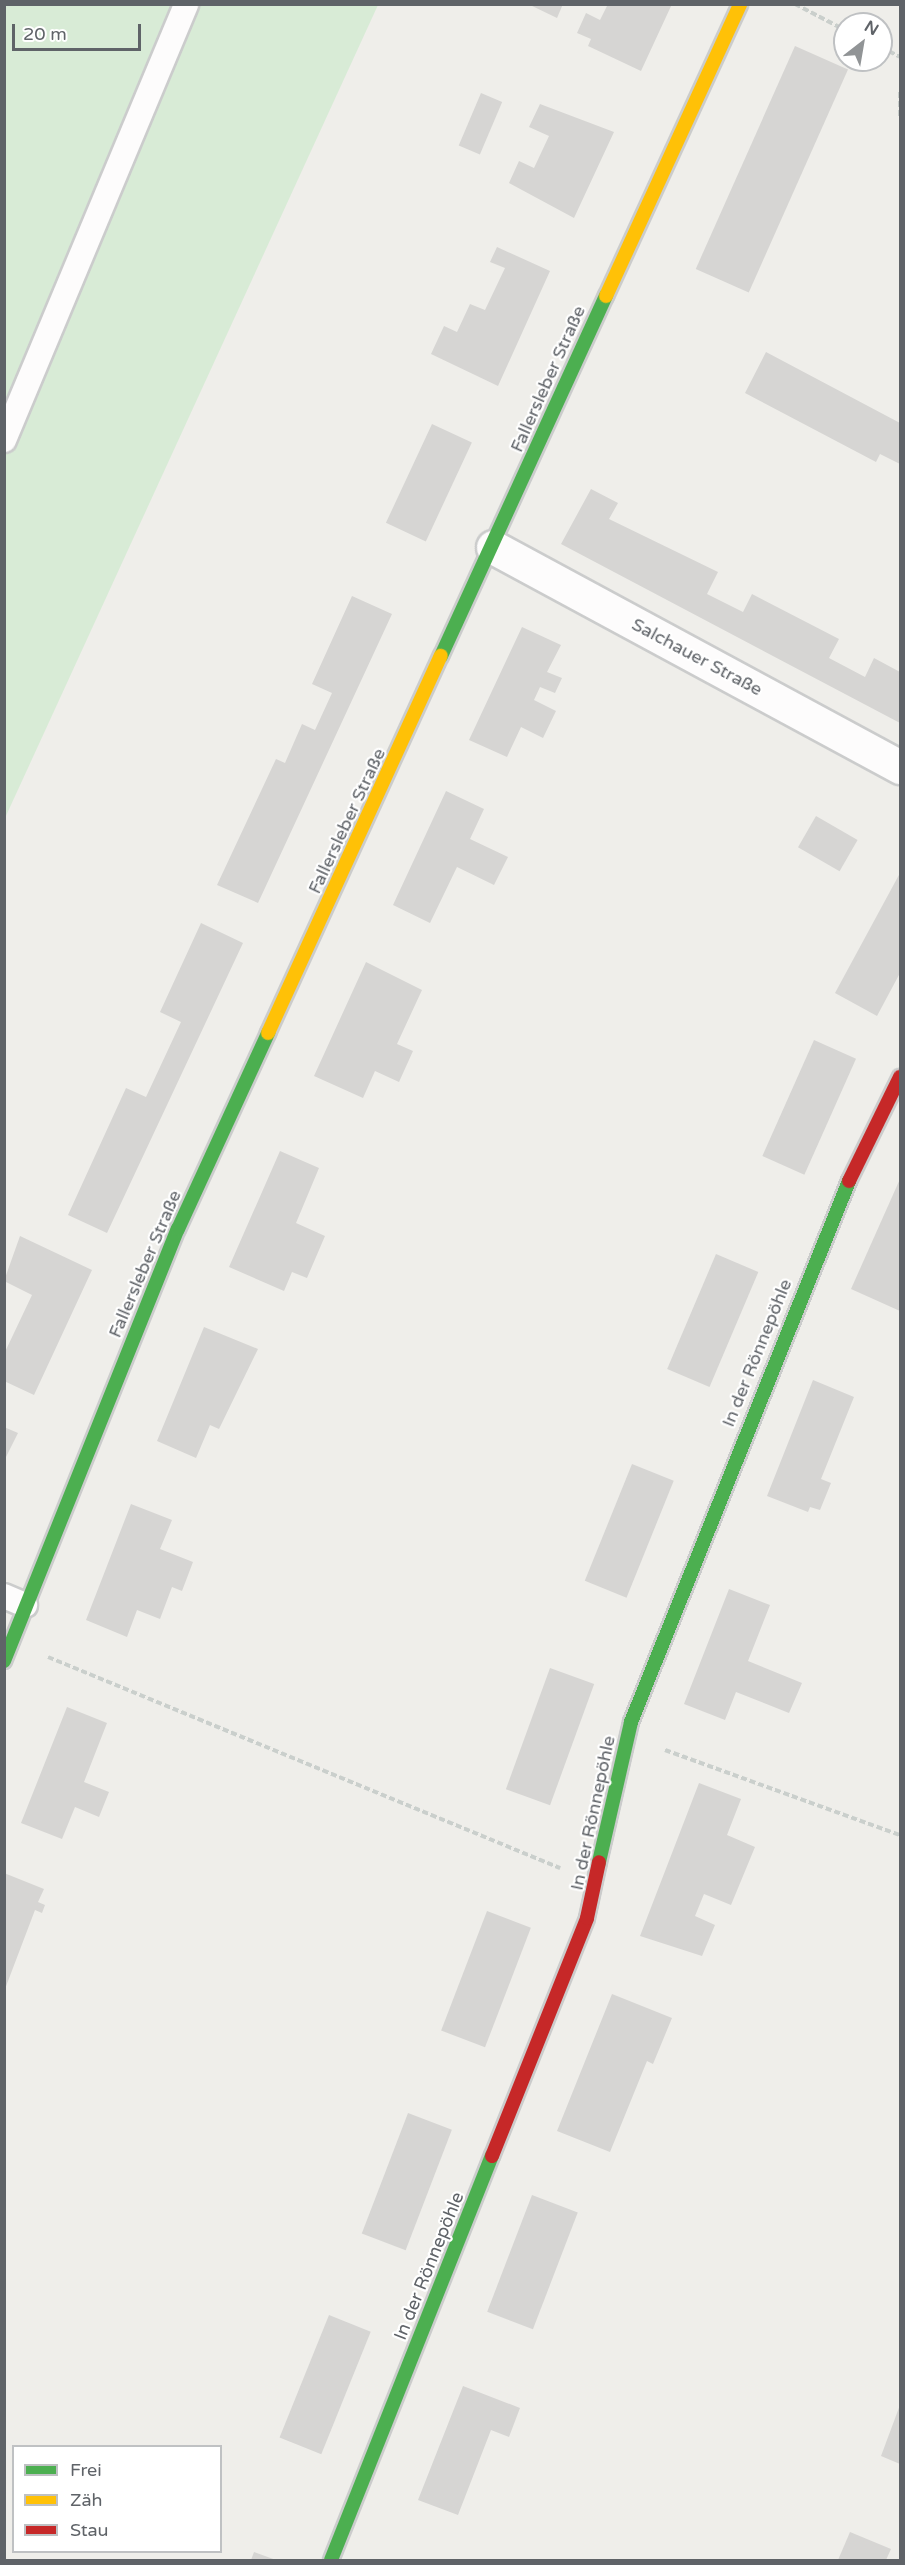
<!DOCTYPE html>
<meta charset="utf-8">
<style>
body{margin:0}
#map{position:relative;width:905px;height:2565px;overflow:hidden;background:#efeeea;font-family:"Varela Round",sans-serif}
div>[style]{position:absolute}
.green>*{inset:0;background:#d8ebd6}
.building>*{inset:0;background:#d6d5d3;transform-origin:0 0}
.path>*{height:4px;margin-top:-2px;transform-origin:0;background:repeating-linear-gradient(90deg,#cacfcc 0 6px,transparent 0 9px)}
.roads{filter:drop-shadow(2px 0 #cbcccc) drop-shadow(-2px 0 #cbcccc) drop-shadow(0 2px #cbcccc) drop-shadow(0 -2px #cbcccc)}
.lane>*{height:24px;margin:-12px;padding:0 12px;transform-origin:12px;border-radius:12px;background:#fdfcfc}
.street>*{height:33px;margin:-16.5px;padding:0 16.5px;transform-origin:16.5px;border-radius:16.5px;background:#fdfcfc}
.fast>*{height:14px;margin:-7px;padding:0 7px;transform-origin:7px;border-radius:7px;background:#4caf50}
.slow>*{height:14px;margin:-7px;padding:0 7px;transform-origin:7px;border-radius:7px;background:#ffc107}
.jam>*{height:14px;margin:-7px;padding:0 7px;transform-origin:7px;border-radius:7px;background:#c62828}
span{translate:-50% -50%;white-space:nowrap;text-align:center;line-height:1.15;-webkit-text-stroke:4.5px #fff;paint-order:stroke}
.street-label{font-size:18px;color:#5f6368}
.frame{position:absolute;inset:0;border:6px solid #5f6368;pointer-events:none}
.legend{position:absolute;left:12px;top:2445px;width:210px;height:108px;box-sizing:border-box;background:#fff;border:2px solid #bfc1c3;margin:0;padding:8px 10px;list-style:none;font-size:18px;color:#5f6368}
.legend li{display:flex;align-items:center;gap:12px;height:30px}
.legend b{width:30px;border:2px solid #bfc1c3}
.north{position:absolute;left:833px;top:12px;width:60px;height:60px;box-sizing:border-box;background:#fff;border:2px solid #bfc1c3;border-radius:50%;rotate:31deg;font-size:16px;font-weight:700;line-height:24px;text-align:center;color:#5f6368}
.north::after{content:'';display:block;margin:auto;width:21px;height:27px;background:#919496;clip-path:polygon(50% 0,100% 100%,50% 72%,0 100%)}
.scale{position:absolute;left:12px;top:24px;width:129px;height:27px;box-sizing:border-box;border:3px solid #5f6368;border-top:0;padding-left:8px;font-size:18px;line-height:21px;white-space:nowrap;color:#5f6368;-webkit-text-stroke:4px #fff;paint-order:stroke}
</style>
<div id="map">
<div class="green">
<i style="clip-path:polygon(5px 5px,378px 5px,5px 818px)"></i>
</div>
<div class="building">
<i style="clip-path:polygon(528px 4px,563px 4px,557px 18px)"></i>
<i style="clip-path:polygon(608px 4px,672px 4px,641px 71px,588px 46px,591px 39px,577px 33px,586px 13px,600px 20px)"></i>
<i style="left:795px;top:46px;width:58px;height:244px;rotate:24deg"></i>
<i style="left:481px;top:93px;width:23px;height:57px;rotate:23deg"></i>
<i style="clip-path:polygon(540px 104px,614px 132px,574px 218px,509px 183px,519px 161px,534px 168px,549px 136px,529px 127px)"></i>
<i style="clip-path:polygon(497px 247px,550px 271px,498px 386px,431px 354px,444px 326px,457px 332px,470px 304px,485px 310px,505px 268px,490px 262px)"></i>
<i style="clip-path:polygon(766px 352px,900px 423px,900px 464px,880px 454px,876px 462px,745px 393px)"></i>
<i style="left:432px;top:424px;width:44px;height:109px;rotate:25deg"></i>
<i style="clip-path:polygon(591px 489px,618px 503px,609px 519px,718px 572px,707px 594px,743px 612px,752px 594px,839px 639px,829px 658px,865px 677px,874px 658px,900px 672px,900px 723px,561px 544px)"></i>
<i style="clip-path:polygon(352px 596px,392px 614px,258px 903px,217px 885px,276px 759px,285px 763px,302px 724px,315px 730px,332px 693px,312px 684px)"></i>
<i style="clip-path:polygon(522px 627px,561px 645px,547px 672px,562px 678px,555px 693px,540px 687px,534px 700px,556px 711px,543px 738px,521px 727px,507px 757px,469px 740px)"></i>
<i style="clip-path:polygon(446px 791px,484px 809px,470px 839px,508px 857px,494px 885px,457px 867px,430px 923px,393px 905px)"></i>
<i style="left:816px;top:816px;width:48px;height:36px;rotate:30deg"></i>
<i style="clip-path:polygon(900px 873px,900px 973px,877px 1016px,835px 993px)"></i>
<i style="clip-path:polygon(201px 923px,243px 943px,107px 1233px,68px 1215px,126px 1088px,146px 1097px,181px 1022px,160px 1012px)"></i>
<i style="clip-path:polygon(366px 962px,422px 990px,397px 1044px,413px 1051px,399px 1082px,375px 1071px,363px 1098px,314px 1076px)"></i>
<i style="left:814px;top:1040px;width:46px;height:127px;rotate:24deg"></i>
<i style="clip-path:polygon(280px 1151px,319px 1168px,296px 1223px,325px 1236px,307px 1278px,292px 1272px,284px 1291px,229px 1267px)"></i>
<i style="clip-path:polygon(900px 1179px,900px 1311px,851px 1289px)"></i>
<i style="clip-path:polygon(20px 1236px,92px 1270px,34px 1395px,4px 1381px,4px 1354px,32px 1295px,4px 1281px)"></i>
<i style="left:716px;top:1254px;width:46px;height:125px;rotate:23deg"></i>
<i style="clip-path:polygon(204px 1327px,258px 1349px,219px 1429px,210px 1425px,196px 1458px,157px 1441px)"></i>
<i style="clip-path:polygon(813px 1380px,854px 1397px,821px 1479px,831px 1483px,820px 1510px,810px 1507px,808px 1512px,767px 1496px)"></i>
<i style="clip-path:polygon(4px 1427px,18px 1433px,4px 1461px)"></i>
<i style="left:632px;top:1464px;width:45px;height:126px;rotate:22deg"></i>
<i style="clip-path:polygon(131px 1504px,172px 1520px,160px 1549px,193px 1562px,182px 1591px,172px 1587px,160px 1619px,137px 1610px,127px 1637px,86px 1620px)"></i>
<i style="clip-path:polygon(729px 1589px,770px 1605px,748px 1661px,802px 1683px,789px 1713px,736px 1692px,725px 1720px,684px 1704px)"></i>
<i style="left:550px;top:1668px;width:47px;height:129px;rotate:20deg"></i>
<i style="clip-path:polygon(67px 1707px,107px 1723px,84px 1782px,109px 1792px,99px 1817px,75px 1807px,62px 1839px,21px 1823px)"></i>
<i style="clip-path:polygon(699px 1783px,741px 1799px,727px 1835px,755px 1847px,731px 1905px,704px 1894px,695px 1916px,715px 1925px,702px 1956px,640px 1936px)"></i>
<i style="clip-path:polygon(4px 1873px,44px 1889px,38px 1902px,45px 1905px,42px 1913px,35px 1910px,5px 1989px)"></i>
<i style="left:487px;top:1911px;width:47px;height:128px;rotate:21deg"></i>
<i style="clip-path:polygon(612px 1994px,672px 2018px,653px 2064px,647px 2061px,610px 2152px,557px 2131px)"></i>
<i style="left:408px;top:2113px;width:47px;height:129px;rotate:21deg"></i>
<i style="left:532px;top:2195px;width:49px;height:125px;rotate:21deg"></i>
<i style="left:329px;top:2315px;width:45px;height:132px;rotate:22deg"></i>
<i style="clip-path:polygon(463px 2386px,520px 2408px,509px 2437px,491px 2430px,458px 2515px,418px 2500px)"></i>
<i style="clip-path:polygon(900px 2405px,900px 2464px,881px 2456px)"></i>
<i style="clip-path:polygon(850px 2532px,891px 2549px,886px 2560px,838px 2560px)"></i>
<i style="clip-path:polygon(254px 2552px,276px 2560px,251px 2560px)"></i>
</div>
<div class="path">
<i style="left:795px;top:4px;width:56px;rotate:27.5deg"></i>
<i style="left:881px;top:47px;width:21px;rotate:28deg"></i>
<i style="left:900px;top:92px;width:26px;rotate:90deg"></i>
<i style="left:48px;top:1657px;width:554px;rotate:22.4deg"></i>
<i style="left:665px;top:1750px;width:250px;rotate:19.9deg"></i>
</div>
<div class="roads">
<div class="lane">
<i style="left:4px;top:440px;width:472px;rotate:-67.3deg"></i>
<i style="left:4px;top:1596px;width:23px;rotate:23deg"></i>
</div>
<div class="street">
<i style="left:493px;top:547px;width:463px;rotate:28.4deg"></i>
</div>
<div class="fast">
<i style="left:441px;top:656px;width:396px;rotate:-65.4deg"></i>
<i style="left:4px;top:1661px;width:466px;rotate:-68.1deg"></i>
<i style="left:178px;top:1229px;width:216px;rotate:-65.3deg"></i>
<i style="left:599px;top:1862px;width:144px;rotate:-77.1deg"></i>
<i style="left:631px;top:1722px;width:583px;rotate:-68.05deg"></i>
<i style="left:331px;top:2560px;width:435px;rotate:-68.3deg"></i>
</div>
<div class="slow">
<i style="left:606px;top:296px;width:321px;rotate:-65.3deg"></i>
<i style="left:268px;top:1033px;width:415px;rotate:-65.4deg"></i>
</div>
<div class="jam">
<i style="left:849px;top:1181px;width:116px;rotate:-63.9deg"></i>
<i style="left:492px;top:2156px;width:256px;rotate:-68.2deg"></i>
<i style="left:587px;top:1918px;width:57px;rotate:-77.9deg"></i>
</div>
</div>
<div class="street-label">
<span style="left:548px;top:379px;rotate:-66deg">Fallersleber Straße</span>
<span style="left:697px;top:657px;rotate:28deg">Salchauer Straße</span>
<span style="left:347px;top:821px;rotate:-65deg">Fallersleber Straße</span>
<span style="left:145px;top:1264px;rotate:-67deg">Fallersleber Straße</span>
<span style="left:757px;top:1353px;rotate:-68deg">In der Rönnepöhle</span>
<span style="left:593px;top:1813px;rotate:-78deg">In der Rönnepöhle</span>
<span style="left:429px;top:2266px;rotate:-68deg">In der Rönnepöhle</span>
</div>
<div class="frame"></div>
<ul class="legend">
<li><b style="height:8px;background:#4caf50"></b>Frei</li>
<li><b style="height:8px;background:#ffc107"></b>Zäh</li>
<li><b style="height:8px;background:#c62828"></b>Stau</li>
</ul>
<div class="north">N</div>
<div class="scale">20 m</div>
</div>
